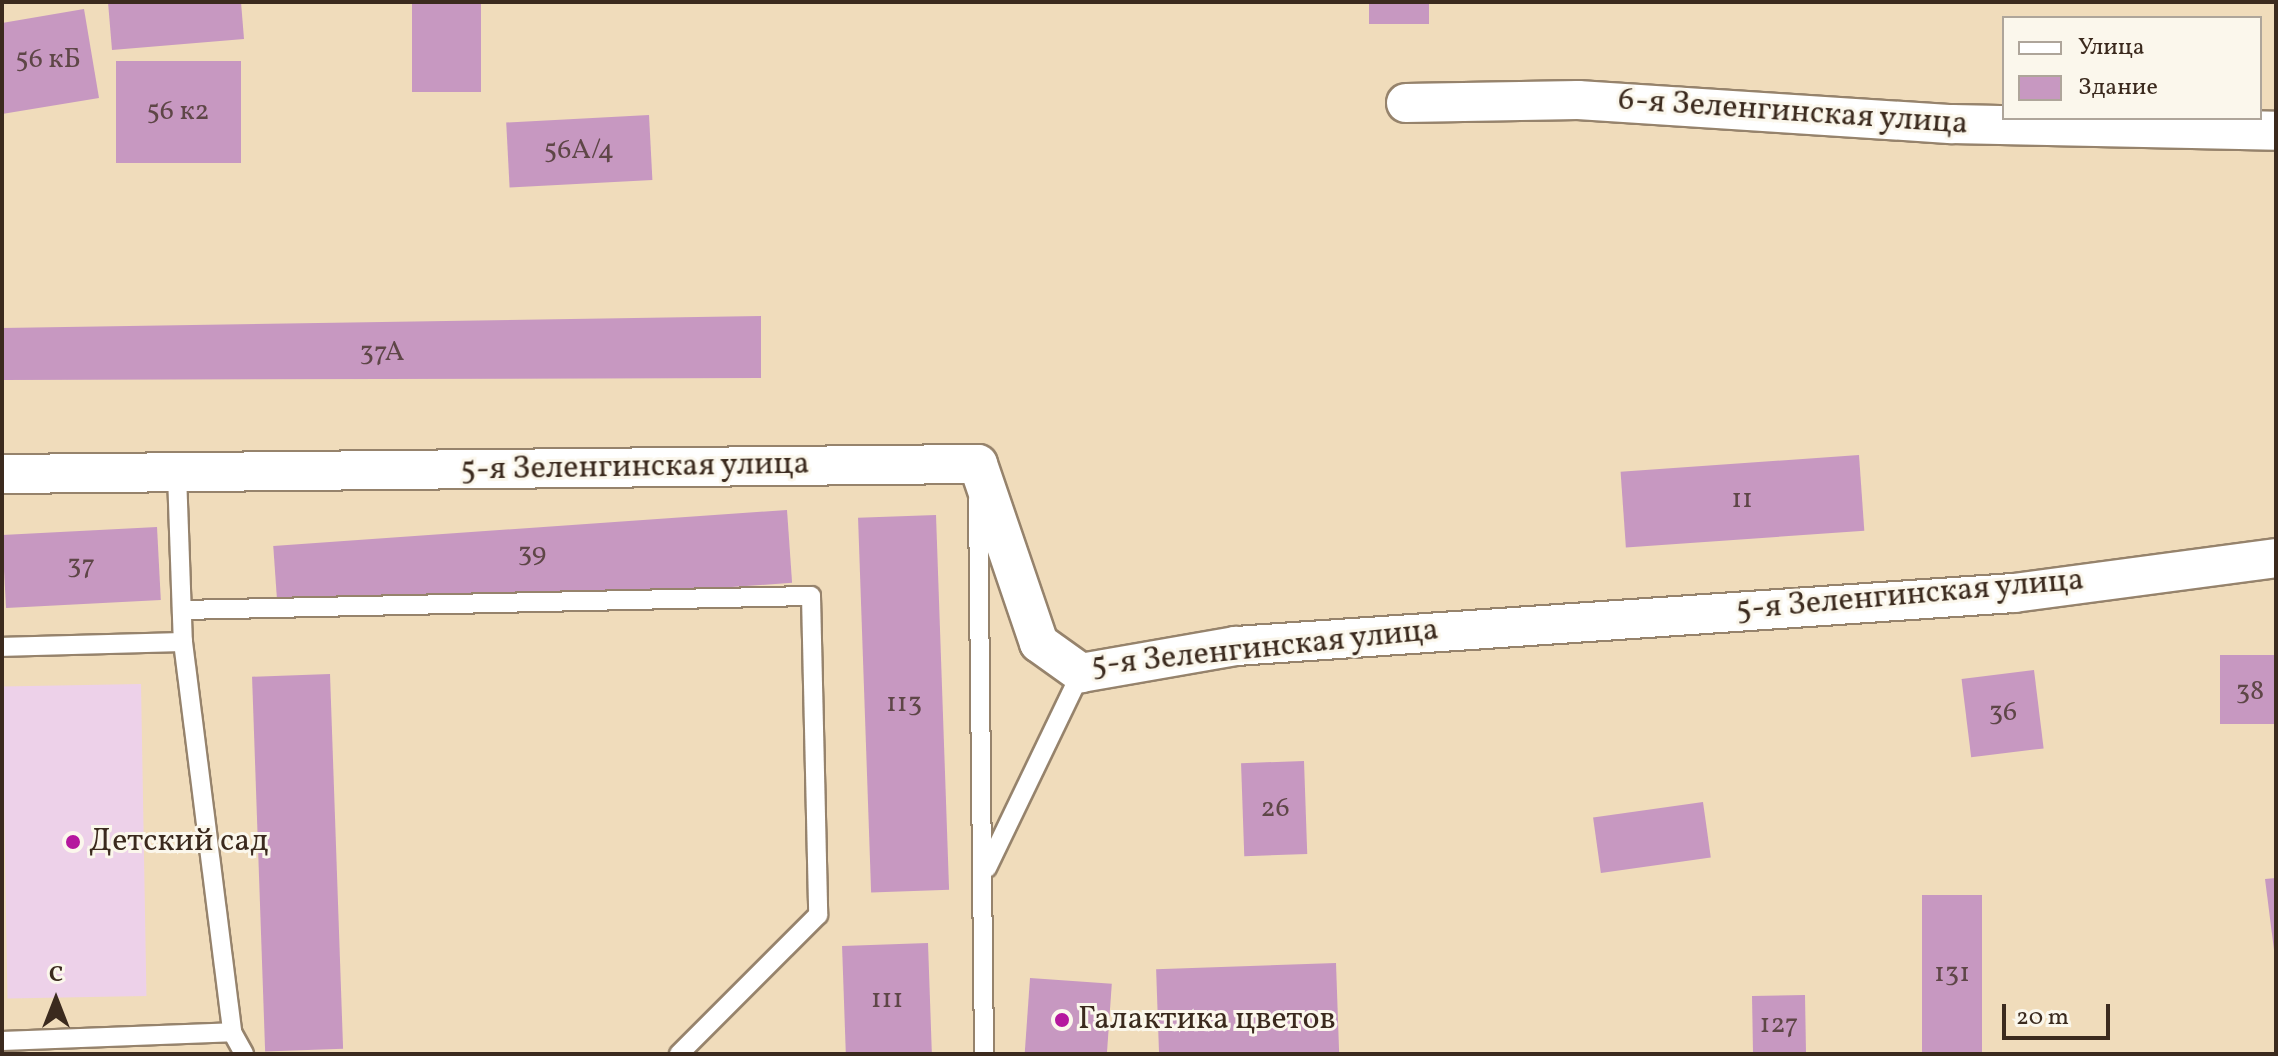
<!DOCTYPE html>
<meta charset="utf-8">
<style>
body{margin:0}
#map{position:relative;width:2278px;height:1056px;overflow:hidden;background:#f0dcbb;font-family:Vollkorn,serif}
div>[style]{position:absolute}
.built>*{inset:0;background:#edd1e9;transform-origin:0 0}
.building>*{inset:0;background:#c798c1;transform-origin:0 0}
.roads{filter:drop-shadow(2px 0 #96836c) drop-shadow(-2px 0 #96836c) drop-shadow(0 2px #96836c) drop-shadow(0 -2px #96836c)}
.lane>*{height:18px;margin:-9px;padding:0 9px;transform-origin:9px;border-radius:9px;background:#fff}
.street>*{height:38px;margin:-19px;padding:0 19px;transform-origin:19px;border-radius:19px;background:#fff}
.dots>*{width:22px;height:22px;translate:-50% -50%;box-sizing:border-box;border:4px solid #fbf7ec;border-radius:50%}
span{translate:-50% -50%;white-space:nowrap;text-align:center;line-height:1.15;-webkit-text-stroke:6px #fbf7ec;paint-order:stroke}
.number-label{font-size:28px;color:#5e4647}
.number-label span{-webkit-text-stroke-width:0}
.street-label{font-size:32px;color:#3b2a1e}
.poi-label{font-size:32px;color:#3b2a1e}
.left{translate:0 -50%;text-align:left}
.frame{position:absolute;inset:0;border:4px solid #3b2a1e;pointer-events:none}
.legend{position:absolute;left:2002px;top:16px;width:260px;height:104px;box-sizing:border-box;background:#fbf7ec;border:2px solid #aea59a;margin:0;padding:10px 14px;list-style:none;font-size:24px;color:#3b2a1e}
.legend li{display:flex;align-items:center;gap:16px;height:40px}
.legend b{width:40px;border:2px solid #aea59a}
.north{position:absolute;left:16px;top:960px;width:80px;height:80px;-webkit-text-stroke:6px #fbf7ec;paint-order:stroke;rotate:0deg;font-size:22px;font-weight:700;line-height:32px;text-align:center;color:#3b2a1e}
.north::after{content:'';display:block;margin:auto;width:28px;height:36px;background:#3b2a1e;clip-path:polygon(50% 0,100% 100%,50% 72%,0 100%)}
.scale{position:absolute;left:2002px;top:1004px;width:108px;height:36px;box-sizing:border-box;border:4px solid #3b2a1e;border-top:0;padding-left:10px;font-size:24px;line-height:28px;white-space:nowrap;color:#3b2a1e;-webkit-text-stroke:6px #fbf7ec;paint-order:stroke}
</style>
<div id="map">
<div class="built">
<i style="left:141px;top:684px;width:312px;height:139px;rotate:89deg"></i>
</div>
<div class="building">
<i style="clip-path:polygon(108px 2px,241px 2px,244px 39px,112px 50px)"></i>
<i style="left:412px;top:2px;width:69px;height:90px"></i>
<i style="left:1369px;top:2px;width:60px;height:22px"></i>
<i style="clip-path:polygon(84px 9px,99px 98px,2px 114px,2px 23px)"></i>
<i style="left:116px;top:61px;width:125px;height:102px"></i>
<i style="left:649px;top:115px;width:65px;height:143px;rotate:87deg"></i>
<i style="clip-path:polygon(761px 316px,761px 378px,2px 380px,2px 328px)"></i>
<i style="left:1859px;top:455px;width:76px;height:239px;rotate:86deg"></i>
<i style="left:787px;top:510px;width:73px;height:515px;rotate:86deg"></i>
<i style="left:936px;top:515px;width:375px;height:78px;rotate:88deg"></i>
<i style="left:157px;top:527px;width:73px;height:155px;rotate:87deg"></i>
<i style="left:2276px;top:655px;width:69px;height:56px;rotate:90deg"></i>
<i style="left:2034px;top:670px;width:79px;height:73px;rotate:83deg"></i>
<i style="left:330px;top:674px;width:375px;height:78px;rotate:88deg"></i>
<i style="left:1304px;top:761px;width:93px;height:63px;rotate:88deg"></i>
<i style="left:1703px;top:802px;width:56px;height:111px;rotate:82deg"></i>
<i style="clip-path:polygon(2276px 878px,2276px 950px,2274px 950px,2265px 879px)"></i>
<i style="left:1922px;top:895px;width:60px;height:159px"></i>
<i style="left:928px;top:943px;width:111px;height:86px;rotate:88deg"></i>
<i style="left:1336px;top:963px;width:91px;height:180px;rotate:88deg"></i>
<i style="left:1030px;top:978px;width:82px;height:76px;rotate:4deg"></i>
<i style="left:1805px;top:995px;width:59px;height:53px;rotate:89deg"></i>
</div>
<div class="roads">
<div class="lane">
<i style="left:177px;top:474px;width:168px;rotate:88deg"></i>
<i style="left:183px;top:642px;width:393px;rotate:82.8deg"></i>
<i style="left:978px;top:499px;width:555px;rotate:89.38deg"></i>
<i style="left:182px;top:610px;width:629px;rotate:-1.28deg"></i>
<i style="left:811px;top:596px;width:319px;rotate:88.7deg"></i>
<i style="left:818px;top:915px;width:197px;rotate:135deg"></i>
<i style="left:2px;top:647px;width:181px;rotate:-1.6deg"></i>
<i style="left:987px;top:868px;width:216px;rotate:-64.3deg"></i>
<i style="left:2px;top:1041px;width:230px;rotate:-2.2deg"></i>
<i style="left:232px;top:1032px;width:25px;rotate:61deg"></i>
</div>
<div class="street">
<i style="left:1406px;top:103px;width:172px;rotate:-1deg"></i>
<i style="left:1578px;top:100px;width:375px;rotate:3.7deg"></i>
<i style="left:1952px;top:124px;width:324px;rotate:1.2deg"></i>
<i style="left:2px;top:474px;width:976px;rotate:-0.59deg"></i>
<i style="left:978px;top:464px;width:189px;rotate:71.2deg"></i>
<i style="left:1039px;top:643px;width:52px;rotate:35.5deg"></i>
<i style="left:1081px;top:673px;width:157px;rotate:-9.9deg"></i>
<i style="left:1236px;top:646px;width:780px;rotate:-3.9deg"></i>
<i style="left:2014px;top:593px;width:264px;rotate:-7.6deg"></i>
</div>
</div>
<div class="dots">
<i style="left:73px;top:842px;background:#b5179e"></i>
<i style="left:1062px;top:1020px;background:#b5179e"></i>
</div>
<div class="number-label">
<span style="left:48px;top:60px">56 кБ</span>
<span style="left:178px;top:112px">56 к2</span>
<span style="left:579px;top:151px">56А/4</span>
<span style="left:382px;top:353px">37А</span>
<span style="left:1742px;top:500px">11</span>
<span style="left:532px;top:554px">39</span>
<span style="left:81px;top:566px">37</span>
<span style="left:2250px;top:692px">38</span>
<span style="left:904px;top:704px">113</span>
<span style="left:2003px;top:713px">36</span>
<span style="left:1275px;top:809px">26</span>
<span style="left:1952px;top:974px">131</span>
<span style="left:887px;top:1000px">111</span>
<span style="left:1779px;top:1025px">127</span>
</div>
<div class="street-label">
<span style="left:1793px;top:113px;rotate:4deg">6-я Зеленгинская улица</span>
<span style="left:635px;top:468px;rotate:-1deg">5-я Зеленгинская улица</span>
<span style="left:1910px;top:596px;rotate:-5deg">5-я Зеленгинская улица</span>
<span style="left:1265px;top:649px;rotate:-6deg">5-я Зеленгинская улица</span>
</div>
<div class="poi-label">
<span class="left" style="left:89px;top:842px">Детский сад</span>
<span class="left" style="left:1078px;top:1020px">Галактика цветов</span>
</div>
<div class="frame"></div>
<ul class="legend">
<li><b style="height:10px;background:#fff"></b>Улица</li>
<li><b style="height:22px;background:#c798c1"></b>Здание</li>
</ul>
<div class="north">С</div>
<div class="scale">20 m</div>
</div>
